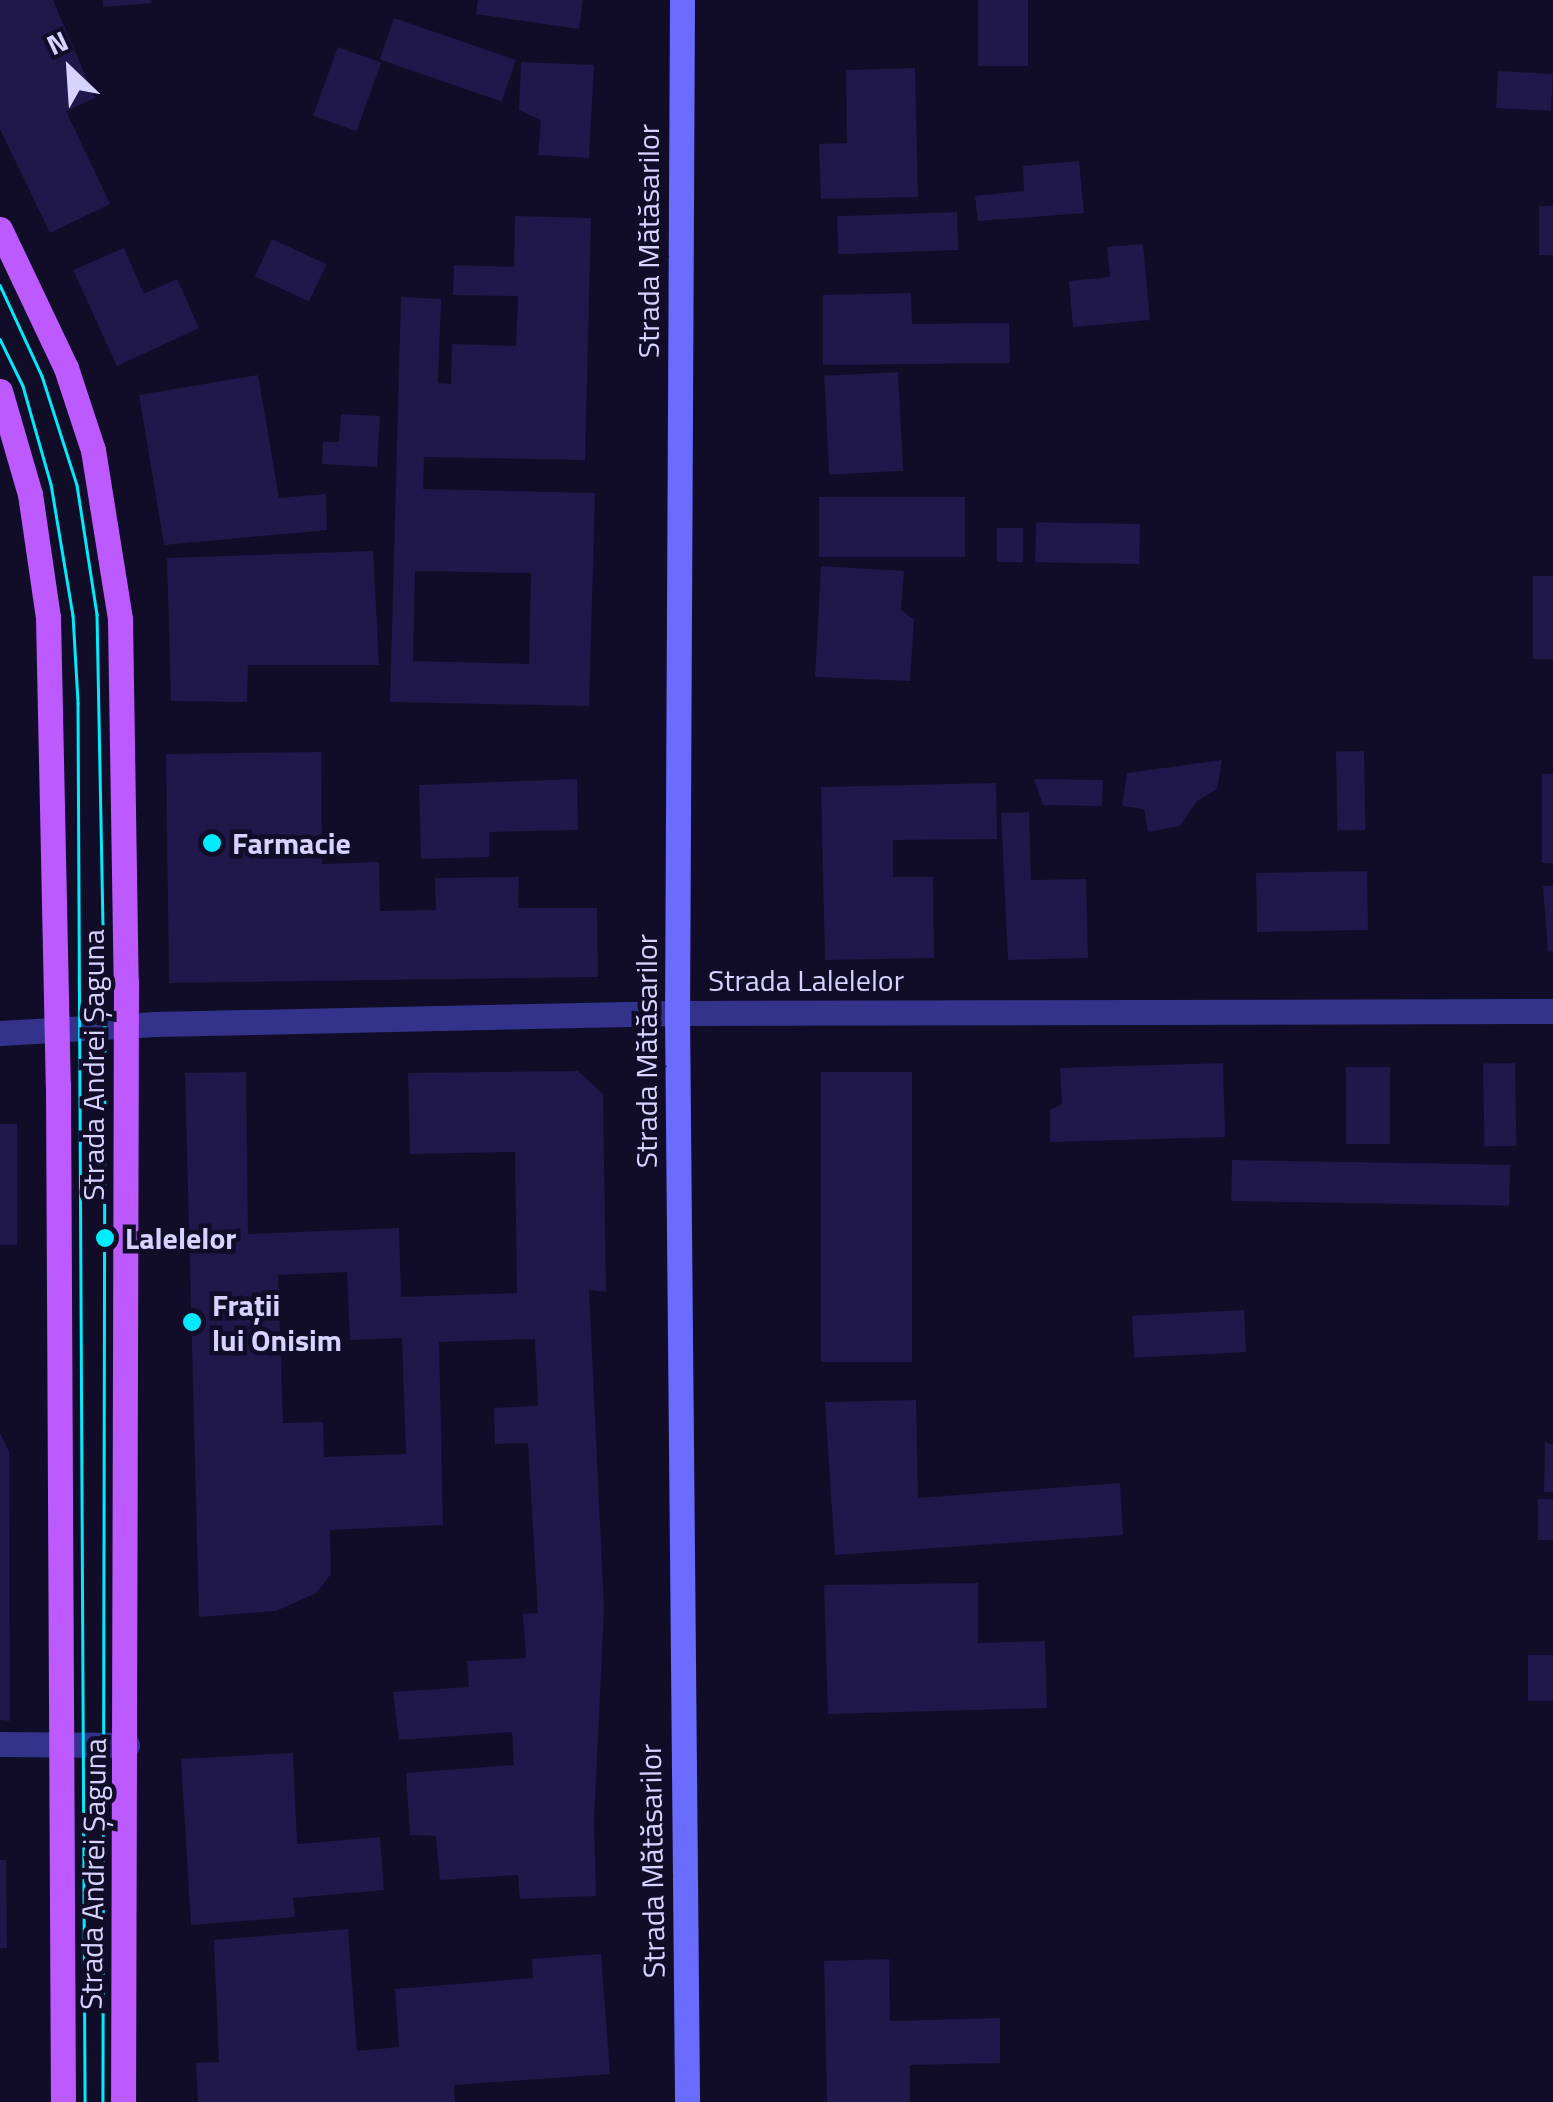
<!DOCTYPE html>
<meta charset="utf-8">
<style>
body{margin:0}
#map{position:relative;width:1553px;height:2102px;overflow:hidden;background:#110d28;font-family:"Titillium Web",sans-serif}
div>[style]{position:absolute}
.building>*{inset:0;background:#20174a;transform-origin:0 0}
.lane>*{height:25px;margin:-12.5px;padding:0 12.5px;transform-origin:12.5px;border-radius:12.5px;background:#34338b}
.street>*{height:25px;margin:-12.5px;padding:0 12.5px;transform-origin:12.5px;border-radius:12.5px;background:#34338b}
.secondary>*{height:25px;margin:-12.5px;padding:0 12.5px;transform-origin:12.5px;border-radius:12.5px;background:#6a6bff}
.primary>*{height:25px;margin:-12.5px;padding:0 12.5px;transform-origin:12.5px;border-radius:12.5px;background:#bd5aff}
.tram>*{height:2.5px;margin:-1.25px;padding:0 1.25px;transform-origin:1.25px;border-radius:1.25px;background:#00ecfe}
.dots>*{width:28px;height:28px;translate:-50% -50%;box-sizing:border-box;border:5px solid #110d28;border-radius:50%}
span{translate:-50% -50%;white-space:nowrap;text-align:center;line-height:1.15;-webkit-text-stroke:9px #110d28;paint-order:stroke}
.street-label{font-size:30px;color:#d7d3ff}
.poi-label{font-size:30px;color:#d7d3ff;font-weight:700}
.left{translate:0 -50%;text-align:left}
.north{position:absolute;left:20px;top:20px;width:100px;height:100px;-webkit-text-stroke:8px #110d28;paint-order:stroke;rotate:335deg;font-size:28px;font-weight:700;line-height:40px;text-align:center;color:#d7d3ff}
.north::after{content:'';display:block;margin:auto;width:35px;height:45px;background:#d7d3ff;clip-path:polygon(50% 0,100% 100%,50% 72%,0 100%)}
</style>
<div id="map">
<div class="building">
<i style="clip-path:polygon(0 0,53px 0,95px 98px,66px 111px,110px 204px,50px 233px,0 129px)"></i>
<i style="clip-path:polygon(103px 0,151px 0,152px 3px,103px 7px)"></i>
<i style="clip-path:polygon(478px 0,583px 0,579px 29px,476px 14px)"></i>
<i style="left:978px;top:0;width:50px;height:66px"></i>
<i style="left:394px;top:18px;width:129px;height:44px;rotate:19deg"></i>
<i style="left:338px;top:47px;width:46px;height:73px;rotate:20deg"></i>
<i style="clip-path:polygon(521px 62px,594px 65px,589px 158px,538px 155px,541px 120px,519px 110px)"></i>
<i style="clip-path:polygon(915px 68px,918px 197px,821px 199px,819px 144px,847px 143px,846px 70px)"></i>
<i style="left:1498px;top:71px;width:55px;height:37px;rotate:3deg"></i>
<i style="clip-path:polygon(1079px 161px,1084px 213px,978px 221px,975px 196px,1024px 191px,1023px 166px)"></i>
<i style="left:1539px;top:206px;width:14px;height:49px"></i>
<i style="left:957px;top:212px;width:38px;height:120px;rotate:88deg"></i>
<i style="clip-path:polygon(evenodd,515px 216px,591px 218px,585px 460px,424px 457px,423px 489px,595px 493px,589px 706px,390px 702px,401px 297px,441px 299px,438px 383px,451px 384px,452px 344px,516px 346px,518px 296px,453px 295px,454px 265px,514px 267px,515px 216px,415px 571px,531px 573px,529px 664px,413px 661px,415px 571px)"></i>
<i style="left:272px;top:239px;width:60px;height:41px;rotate:25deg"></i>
<i style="clip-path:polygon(1143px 244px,1150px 320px,1073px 327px,1069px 281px,1110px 277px,1107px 247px)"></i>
<i style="clip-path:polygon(124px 248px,144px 294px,177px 279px,199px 328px,117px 366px,73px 270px)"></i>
<i style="clip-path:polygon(911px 293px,912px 324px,1009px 323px,1010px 363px,823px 365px,823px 295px)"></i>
<i style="left:898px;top:372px;width:99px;height:74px;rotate:87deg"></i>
<i style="clip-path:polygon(258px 375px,279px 498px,326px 494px,327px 530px,164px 545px,139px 395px)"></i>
<i style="clip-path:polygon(341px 414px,380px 416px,377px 467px,322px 464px,323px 442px,339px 442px)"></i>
<i style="left:965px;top:497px;width:60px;height:146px;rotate:90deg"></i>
<i style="left:1140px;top:524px;width:40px;height:104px;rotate:91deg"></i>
<i style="left:997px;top:528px;width:26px;height:34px"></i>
<i style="clip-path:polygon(373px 551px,379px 665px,248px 665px,247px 702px,171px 701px,167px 558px)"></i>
<i style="clip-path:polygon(821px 566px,904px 571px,901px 610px,914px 620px,910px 681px,815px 677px)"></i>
<i style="left:1533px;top:576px;width:20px;height:83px"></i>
<i style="left:1364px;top:751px;width:79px;height:28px;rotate:89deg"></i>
<i style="clip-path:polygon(321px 752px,322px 864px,379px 862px,380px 911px,436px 910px,435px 878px,519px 877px,518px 908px,597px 908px,598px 977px,169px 983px,166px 754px)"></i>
<i style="clip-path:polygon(1222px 760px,1217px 789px,1197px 801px,1180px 826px,1148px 832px,1144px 809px,1122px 806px,1127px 773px)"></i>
<i style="left:1542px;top:774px;width:11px;height:89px"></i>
<i style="clip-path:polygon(577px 779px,578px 830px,489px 832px,489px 857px,421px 859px,419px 785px)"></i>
<i style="clip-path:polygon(1034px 779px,1103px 780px,1102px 806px,1043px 805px)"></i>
<i style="clip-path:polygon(996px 783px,997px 839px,893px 840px,893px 877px,933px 877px,934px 958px,825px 960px,821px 787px)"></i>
<i style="clip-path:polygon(1029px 812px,1031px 880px,1086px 879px,1088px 958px,1008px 960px,1001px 813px)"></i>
<i style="left:1367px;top:871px;width:59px;height:111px;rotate:89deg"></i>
<i style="clip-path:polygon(1543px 886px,1553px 886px,1553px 951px,1548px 952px)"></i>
<i style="clip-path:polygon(1223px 1063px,1225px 1137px,1050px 1142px,1050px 1110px,1062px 1104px,1060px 1068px)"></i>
<i style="left:1515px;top:1063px;width:83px;height:32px;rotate:89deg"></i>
<i style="left:1346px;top:1067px;width:44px;height:77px"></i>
<i style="clip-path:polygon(evenodd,578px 1071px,603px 1094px,606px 1292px,589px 1290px,604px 1610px,594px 1822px,596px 1896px,520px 1899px,518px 1875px,440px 1880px,436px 1836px,410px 1835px,406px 1773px,514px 1765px,512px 1732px,399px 1740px,393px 1692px,469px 1687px,467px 1661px,526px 1658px,523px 1614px,538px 1613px,528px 1443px,495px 1444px,494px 1408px,538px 1406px,535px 1339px,439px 1342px,443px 1525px,330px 1530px,331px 1574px,316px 1593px,276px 1611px,199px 1617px,185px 1073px,246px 1072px,248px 1234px,399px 1228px,401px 1297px,517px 1293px,515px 1152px,410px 1154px,408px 1073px,578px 1071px,347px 1272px,350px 1340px,402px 1338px,406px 1454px,324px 1457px,323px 1422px,283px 1423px,278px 1275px,347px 1272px)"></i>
<i style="left:821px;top:1072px;width:91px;height:290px"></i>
<i style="left:17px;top:1124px;width:121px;height:17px;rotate:90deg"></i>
<i style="left:1232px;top:1160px;width:278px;height:41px;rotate:1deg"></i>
<i style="left:1244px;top:1310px;width:42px;height:112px;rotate:87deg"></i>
<i style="clip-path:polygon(916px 1400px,918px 1498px,1120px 1483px,1123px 1535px,835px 1555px,825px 1402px)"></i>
<i style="clip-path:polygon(0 1433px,9px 1451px,10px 1721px,0 1720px)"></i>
<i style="clip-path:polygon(1545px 1442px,1553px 1445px,1553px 1492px,1544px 1492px)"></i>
<i style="left:1538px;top:1499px;width:15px;height:41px"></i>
<i style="clip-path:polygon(978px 1583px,978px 1643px,1045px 1641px,1047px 1708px,828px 1714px,824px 1585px)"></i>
<i style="left:1553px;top:1655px;width:46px;height:25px;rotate:90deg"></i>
<i style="clip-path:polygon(293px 1753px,297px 1844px,380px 1837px,384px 1890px,293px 1898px,295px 1917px,191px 1925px,181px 1759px)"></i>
<i style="clip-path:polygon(0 1860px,6px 1860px,7px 1948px,0 1948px)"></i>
<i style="clip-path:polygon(348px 1929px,357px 2051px,399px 2047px,395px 1989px,533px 1978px,532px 1959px,601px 1954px,610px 2074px,454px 2085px,455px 2102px,198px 2102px,196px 2063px,219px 2062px,214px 1940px)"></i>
<i style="clip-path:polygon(889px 1959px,890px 2021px,1000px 2018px,1000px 2063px,910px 2065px,910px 2102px,827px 2102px,824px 1961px)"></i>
</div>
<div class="lane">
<i style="left:0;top:1744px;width:127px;rotate:0.5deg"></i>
</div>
<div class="street">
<i style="left:0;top:1033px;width:155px;rotate:-3.3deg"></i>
<i style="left:155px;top:1024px;width:522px;rotate:-1.21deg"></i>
<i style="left:677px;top:1013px;width:876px;rotate:-0.13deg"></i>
</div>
<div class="secondary">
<i style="left:682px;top:0;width:1013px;rotate:90.28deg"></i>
<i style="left:677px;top:1013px;width:1089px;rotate:89.47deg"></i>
</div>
<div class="primary">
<i style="left:0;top:229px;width:154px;rotate:64.6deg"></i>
<i style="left:66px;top:368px;width:86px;rotate:71.8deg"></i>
<i style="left:93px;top:450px;width:171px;rotate:80.9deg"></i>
<i style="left:120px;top:619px;width:363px;rotate:89.1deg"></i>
<i style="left:126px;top:982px;width:1120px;rotate:90.15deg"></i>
<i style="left:0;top:391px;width:107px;rotate:73.8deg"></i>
<i style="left:30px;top:494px;width:124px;rotate:81.7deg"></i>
<i style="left:48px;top:617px;width:469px;rotate:88.8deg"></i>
<i style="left:58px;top:1086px;width:1016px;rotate:89.72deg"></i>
</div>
<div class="tram">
<i style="left:0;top:285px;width:100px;rotate:65.2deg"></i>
<i style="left:42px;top:376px;width:114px;rotate:72.2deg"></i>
<i style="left:77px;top:485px;width:131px;rotate:81.2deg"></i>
<i style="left:97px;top:614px;width:412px;rotate:88.9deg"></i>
<i style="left:105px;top:1026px;width:1076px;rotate:90.11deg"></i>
<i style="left:0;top:339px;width:52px;rotate:63.9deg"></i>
<i style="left:23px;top:386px;width:102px;rotate:74.1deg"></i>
<i style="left:51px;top:484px;width:133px;rotate:80.5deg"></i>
<i style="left:73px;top:615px;width:88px;rotate:86.7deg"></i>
<i style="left:78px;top:703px;width:1399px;rotate:89.71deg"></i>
</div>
<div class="dots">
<i style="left:212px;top:843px;background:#00ecfe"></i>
<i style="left:105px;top:1238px;background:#00ecfe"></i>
<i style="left:192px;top:1322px;background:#00ecfe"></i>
</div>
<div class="street-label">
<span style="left:648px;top:241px;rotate:-90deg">Strada Mătăsarilor</span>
<span style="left:806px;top:980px">Strada Lalelelor</span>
<span style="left:646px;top:1051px;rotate:-90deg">Strada Mătăsarilor</span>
<span style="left:93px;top:1065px;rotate:-90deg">Strada Andrei Șaguna</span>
<span style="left:652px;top:1861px;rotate:-91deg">Strada Mătăsarilor</span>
<span style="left:93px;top:1874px;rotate:-89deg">Strada Andrei Șaguna</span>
</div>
<div class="poi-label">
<span class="left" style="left:232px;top:843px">Farmacie</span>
<span class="left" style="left:125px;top:1238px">Lalelelor</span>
<span class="left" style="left:212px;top:1322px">Frații<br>lui Onisim</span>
</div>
<div class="north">N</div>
</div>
